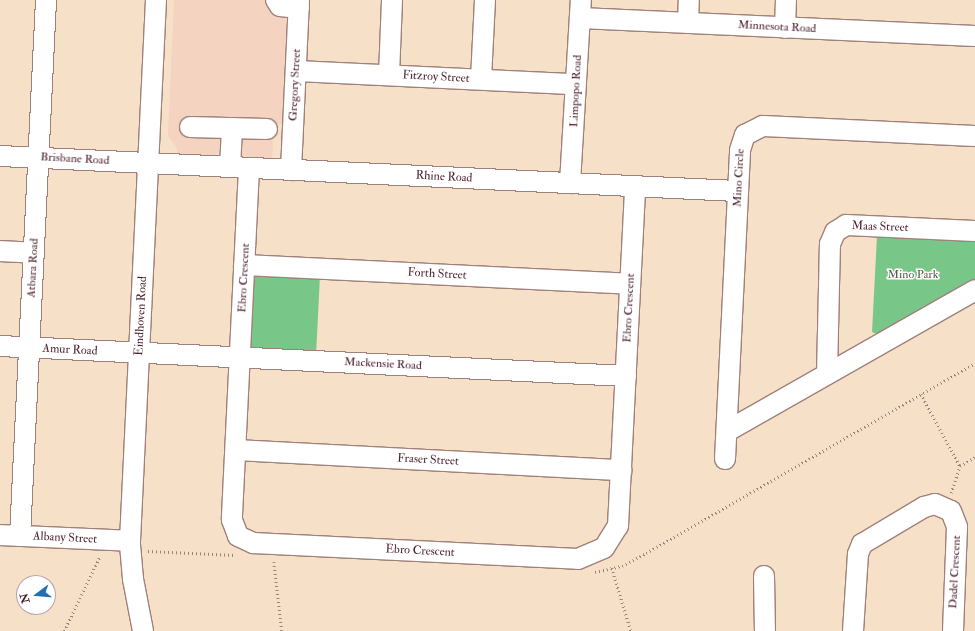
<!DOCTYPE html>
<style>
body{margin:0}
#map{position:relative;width:975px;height:631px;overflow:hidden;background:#f6e0c8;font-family:"IM FELL Double Pica",serif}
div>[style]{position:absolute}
.built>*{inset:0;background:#f4d3c1}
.green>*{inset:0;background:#78c788}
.path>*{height:2.5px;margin-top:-1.25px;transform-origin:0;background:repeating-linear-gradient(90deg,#a0807a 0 1px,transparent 0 4px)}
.roads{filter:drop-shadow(1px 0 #a0807a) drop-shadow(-1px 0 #a0807a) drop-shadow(0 1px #a0807a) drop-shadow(0 -1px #a0807a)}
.minor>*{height:20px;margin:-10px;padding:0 10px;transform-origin:10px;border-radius:10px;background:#fff}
span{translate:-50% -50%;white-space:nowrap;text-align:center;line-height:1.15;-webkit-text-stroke:3px #fff;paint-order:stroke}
.street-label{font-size:12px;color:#4a1f2b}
.park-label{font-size:12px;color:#5a5a4c}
.north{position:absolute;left:16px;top:575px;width:40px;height:40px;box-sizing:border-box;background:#fff;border:1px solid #b7a5aa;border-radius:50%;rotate:254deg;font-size:11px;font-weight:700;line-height:16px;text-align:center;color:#4a1f2b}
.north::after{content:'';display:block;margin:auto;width:14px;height:18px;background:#1f6fb2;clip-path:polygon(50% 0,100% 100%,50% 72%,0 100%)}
</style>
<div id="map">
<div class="built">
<i style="clip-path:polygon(174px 0,290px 0,284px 124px,274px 124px,272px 160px,242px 159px,240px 151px,220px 150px,213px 158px,177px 156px,177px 148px,168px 136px)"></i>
</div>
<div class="green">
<i style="clip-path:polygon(877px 236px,975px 242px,975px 280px,879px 335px,872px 332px)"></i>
<i style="clip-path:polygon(255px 274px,320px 275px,316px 356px,257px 352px,250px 348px,249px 282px)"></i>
</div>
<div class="path">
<i style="left:921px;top:394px;width:82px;rotate:61.6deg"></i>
<i style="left:951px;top:493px;width:28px;rotate:-72deg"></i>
<i style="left:960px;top:466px;width:17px;rotate:-31deg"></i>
<i style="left:148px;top:551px;width:87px;rotate:2.6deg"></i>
<i style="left:274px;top:562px;width:69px;rotate:83.4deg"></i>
<i style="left:612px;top:568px;width:66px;rotate:73.2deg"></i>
<i style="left:595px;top:572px;width:28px;rotate:-13deg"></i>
<i style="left:622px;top:566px;width:27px;rotate:-28deg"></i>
<i style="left:646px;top:553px;width:380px;rotate:-30deg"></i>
<i style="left:64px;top:631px;width:81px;rotate:-64.4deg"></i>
</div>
<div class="roads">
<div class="minor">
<i style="left:276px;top:0;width:7px;rotate:56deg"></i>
<i style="left:280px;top:6px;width:19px;rotate:6deg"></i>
<i style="left:580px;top:18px;width:395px;rotate:2.6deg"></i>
<i style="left:688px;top:23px;width:23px;rotate:-88deg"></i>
<i style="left:785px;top:28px;width:28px;rotate:-88deg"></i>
<i style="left:296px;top:71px;width:280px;rotate:2.7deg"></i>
<i style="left:389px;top:75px;width:75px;rotate:-87.7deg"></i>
<i style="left:481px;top:79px;width:79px;rotate:-87.1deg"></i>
<i style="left:190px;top:127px;width:77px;rotate:1.5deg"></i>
<i style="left:0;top:156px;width:739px;rotate:2.72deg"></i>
<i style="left:230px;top:167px;width:39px;rotate:-87deg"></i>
<i style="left:249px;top:168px;width:352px;rotate:92.8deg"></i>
<i style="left:232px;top:520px;width:17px;rotate:69deg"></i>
<i style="left:238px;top:536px;width:17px;rotate:25deg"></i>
<i style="left:253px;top:543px;width:325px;rotate:2.8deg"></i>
<i style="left:578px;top:559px;width:28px;rotate:-23deg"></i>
<i style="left:604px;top:548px;width:26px;rotate:-58deg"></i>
<i style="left:618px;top:526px;width:340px;rotate:-87.1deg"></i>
<i style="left:291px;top:170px;width:170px;rotate:-87.3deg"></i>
<i style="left:570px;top:183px;width:183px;rotate:-86.6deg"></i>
<i style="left:0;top:251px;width:34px;rotate:3deg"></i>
<i style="left:244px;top:265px;width:386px;rotate:2.8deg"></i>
<i style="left:0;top:346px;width:627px;rotate:2.74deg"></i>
<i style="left:827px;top:374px;width:130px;rotate:-88.7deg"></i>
<i style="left:830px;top:244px;width:13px;rotate:-67deg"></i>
<i style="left:835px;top:232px;width:13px;rotate:-32deg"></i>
<i style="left:846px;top:225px;width:129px;rotate:2.7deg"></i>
<i style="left:729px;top:430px;width:283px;rotate:-29.6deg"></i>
<i style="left:236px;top:450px;width:386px;rotate:3deg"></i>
<i style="left:725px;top:459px;width:309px;rotate:-87.2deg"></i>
<i style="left:740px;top:150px;width:16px;rotate:-72deg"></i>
<i style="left:745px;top:135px;width:20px;rotate:-27deg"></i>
<i style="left:763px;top:126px;width:212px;rotate:2.7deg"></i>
<i style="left:0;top:535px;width:130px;rotate:2.6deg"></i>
<i style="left:20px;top:536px;width:537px;rotate:-87.22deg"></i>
<i style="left:764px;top:576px;width:55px;rotate:89deg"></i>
<i style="left:143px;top:631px;width:53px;rotate:-100.9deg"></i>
<i style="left:133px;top:579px;width:38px;rotate:-95deg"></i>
<i style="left:130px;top:541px;width:542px;rotate:-87.25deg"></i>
<i style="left:853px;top:631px;width:77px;rotate:-86.3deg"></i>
<i style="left:858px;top:554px;width:11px;rotate:-68deg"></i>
<i style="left:862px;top:544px;width:72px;rotate:-30.8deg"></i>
<i style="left:924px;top:507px;width:11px;rotate:-15deg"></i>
<i style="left:935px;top:504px;width:17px;rotate:24deg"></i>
<i style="left:951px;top:511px;width:17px;rotate:69deg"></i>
<i style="left:957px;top:527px;width:104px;rotate:92.2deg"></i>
</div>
</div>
<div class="street-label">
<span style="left:777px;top:27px;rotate:3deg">Minnesota Road</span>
<span style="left:436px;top:77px;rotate:3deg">Fitzroy Street</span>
<span style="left:295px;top:85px;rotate:-87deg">Gregory Street</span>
<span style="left:576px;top:91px;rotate:-87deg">Limpopo Road</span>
<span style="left:75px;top:159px;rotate:3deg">Brisbane Road</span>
<span style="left:444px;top:177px;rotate:3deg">Rhine Road</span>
<span style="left:739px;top:178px;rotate:-87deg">Mino Circle</span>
<span style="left:880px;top:227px;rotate:2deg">Maas Street</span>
<span style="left:33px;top:268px;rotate:-87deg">Atbara Road</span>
<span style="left:437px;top:274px;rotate:3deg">Forth Street</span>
<span style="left:244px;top:278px;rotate:-87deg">Ebro Crescent</span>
<span style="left:629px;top:308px;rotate:-87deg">Ebro Crescent</span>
<span style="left:141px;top:316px;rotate:-87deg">Eindhoven Road</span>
<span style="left:70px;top:350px;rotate:3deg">Amur Road</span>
<span style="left:383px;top:364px;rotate:3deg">Mackensie Road</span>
<span style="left:428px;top:460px;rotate:3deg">Fraser Street</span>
<span style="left:65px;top:538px;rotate:3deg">Albany Street</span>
<span style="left:420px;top:551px;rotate:3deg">Ebro Crescent</span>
<span style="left:955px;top:572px;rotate:-87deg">Dadel Crescent</span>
</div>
<div class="park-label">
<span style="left:913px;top:275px">Mino Park</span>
</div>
<div class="north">N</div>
</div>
